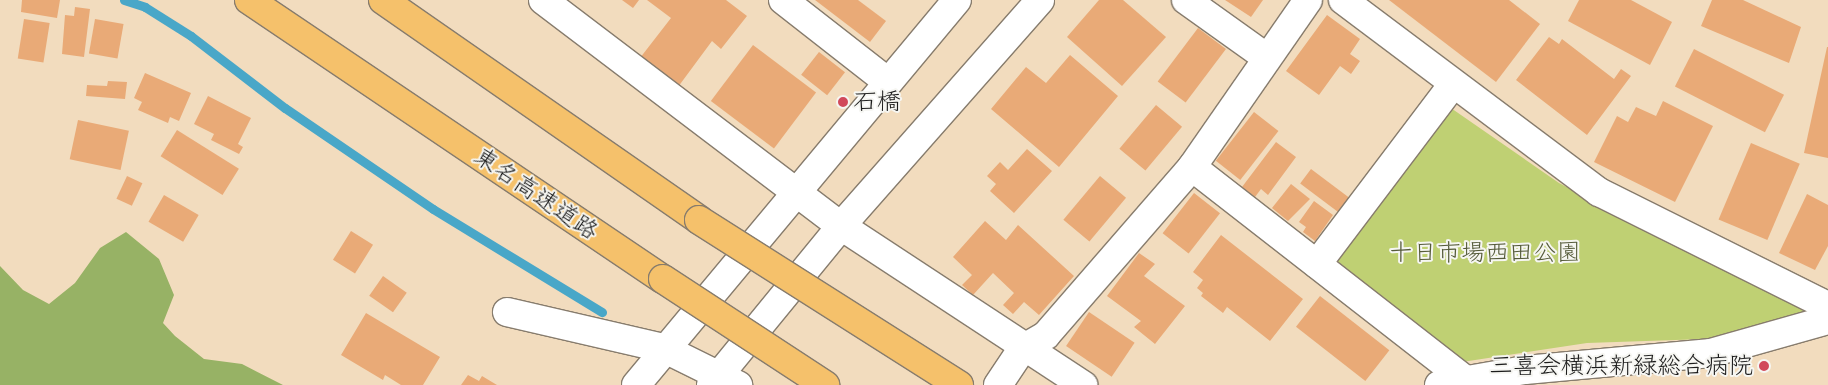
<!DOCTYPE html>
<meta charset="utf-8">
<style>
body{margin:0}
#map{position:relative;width:1828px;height:385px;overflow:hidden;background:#f2dcbe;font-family:Caveat,"Klee One",sans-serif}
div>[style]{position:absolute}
.green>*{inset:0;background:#bfd073}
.forest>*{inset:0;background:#97b265}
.stream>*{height:9px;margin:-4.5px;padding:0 4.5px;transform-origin:4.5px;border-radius:4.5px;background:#49a7c8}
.building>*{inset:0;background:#e9aa77;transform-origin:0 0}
.roads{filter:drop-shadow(1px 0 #877c6d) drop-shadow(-1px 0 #877c6d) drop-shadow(0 1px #877c6d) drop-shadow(0 -1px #877c6d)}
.minor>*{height:28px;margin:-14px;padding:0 14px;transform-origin:14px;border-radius:14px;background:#fff}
.highway>*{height:28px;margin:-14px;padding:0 14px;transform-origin:14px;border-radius:14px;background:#f5c16b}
.bridges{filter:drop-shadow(1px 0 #877c6d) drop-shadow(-1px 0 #877c6d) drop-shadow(0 1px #877c6d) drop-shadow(0 -1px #877c6d)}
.highway-bridge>*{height:28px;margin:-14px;padding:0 14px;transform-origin:14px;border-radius:14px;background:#f5c16b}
.dots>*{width:14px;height:14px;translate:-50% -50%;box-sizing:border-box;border:2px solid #f6f6f2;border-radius:50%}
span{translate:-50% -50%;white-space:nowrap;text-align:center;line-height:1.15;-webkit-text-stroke:4px #f6f6f2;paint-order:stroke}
.poi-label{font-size:24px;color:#1c1c1c}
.left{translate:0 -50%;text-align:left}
.right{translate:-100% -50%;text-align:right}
.street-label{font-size:24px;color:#1c1c1c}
.park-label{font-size:24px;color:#555b3a}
</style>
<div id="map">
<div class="green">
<i style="clip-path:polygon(1448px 106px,1559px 183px,1812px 315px,1705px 339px,1587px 343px,1462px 362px,1331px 258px)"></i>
</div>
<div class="forest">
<i style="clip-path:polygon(126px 232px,159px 259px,174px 295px,163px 323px,175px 336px,204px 359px,242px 364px,283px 385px,0 385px,0 266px,23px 290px,49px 304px,75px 283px,100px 248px)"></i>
</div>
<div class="stream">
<i style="left:124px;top:0;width:22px;rotate:18deg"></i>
<i style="left:145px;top:7px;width:54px;rotate:32.2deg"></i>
<i style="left:191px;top:36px;width:118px;rotate:37.5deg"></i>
<i style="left:285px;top:108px;width:179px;rotate:34.3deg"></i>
<i style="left:433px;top:209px;width:198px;rotate:31.4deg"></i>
</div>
<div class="building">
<i style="clip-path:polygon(22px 0,60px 0,57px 18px,21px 12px)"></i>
<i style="clip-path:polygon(622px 0,639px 0,633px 8px)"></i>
<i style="clip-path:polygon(647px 0,726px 0,747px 16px,721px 49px,712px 41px,678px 87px,640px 58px,671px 18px)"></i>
<i style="clip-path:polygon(815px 0,858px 0,886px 21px,870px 42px)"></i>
<i style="clip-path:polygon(1099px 0,1123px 0,1166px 37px,1122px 86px,1067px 37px)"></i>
<i style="clip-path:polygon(1225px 0,1263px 0,1251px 17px)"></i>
<i style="clip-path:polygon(1389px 0,1509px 0,1540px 24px,1496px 82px)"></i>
<i style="clip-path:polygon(1579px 0,1631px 0,1672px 22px,1650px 65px,1568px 21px)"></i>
<i style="clip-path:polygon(1712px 0,1743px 0,1801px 27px,1789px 63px,1701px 26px)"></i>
<i style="clip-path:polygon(75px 7px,90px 9px,84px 57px,62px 54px,65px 15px,74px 16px)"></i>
<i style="clip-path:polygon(1327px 15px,1360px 39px,1350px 54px,1360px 61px,1351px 74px,1340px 66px,1319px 95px,1286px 71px)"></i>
<i style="left:24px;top:19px;width:26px;height:40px;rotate:9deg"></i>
<i style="left:95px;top:19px;width:29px;height:35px;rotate:10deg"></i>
<i style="left:1198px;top:28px;width:35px;height:67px;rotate:37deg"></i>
<i style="clip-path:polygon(1549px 37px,1559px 44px,1562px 39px,1614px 79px,1621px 69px,1631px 76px,1587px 135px,1516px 80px)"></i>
<i style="left:753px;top:45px;width:79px;height:70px;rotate:37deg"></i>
<i style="clip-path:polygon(1827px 47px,1828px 47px,1828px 158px,1804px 153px)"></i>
<i style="left:1694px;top:49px;width:101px;height:42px;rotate:27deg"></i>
<i style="left:819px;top:52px;width:33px;height:29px;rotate:38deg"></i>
<i style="clip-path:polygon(1070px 55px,1118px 96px,1059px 167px,991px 109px,1026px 67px,1046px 83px)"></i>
<i style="clip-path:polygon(145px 73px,191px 93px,179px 121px,170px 117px,168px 123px,138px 110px,142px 102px,134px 98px)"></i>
<i style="clip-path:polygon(108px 81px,127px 82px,125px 99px,86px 96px,87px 85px,107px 86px)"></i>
<i style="clip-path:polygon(208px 96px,251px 118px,238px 144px,243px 147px,239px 154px,211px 140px,214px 134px,194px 124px)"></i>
<i style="clip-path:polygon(1663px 101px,1713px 126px,1675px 202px,1594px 162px,1617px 116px,1628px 122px,1636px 107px,1656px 116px)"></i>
<i style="left:1156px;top:105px;width:34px;height:57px;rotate:40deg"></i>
<i style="left:1254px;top:112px;width:31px;height:62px;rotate:38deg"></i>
<i style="left:78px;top:120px;width:52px;height:40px;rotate:12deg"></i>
<i style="left:177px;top:130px;width:73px;height:31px;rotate:32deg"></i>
<i style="clip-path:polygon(1276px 142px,1296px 157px,1268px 195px,1261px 189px,1255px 197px,1242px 187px)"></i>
<i style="left:1751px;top:143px;width:53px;height:83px;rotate:23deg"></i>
<i style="clip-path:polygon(1027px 149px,1052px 171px,1014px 213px,990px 191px,996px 184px,987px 176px,1000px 162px,1008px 170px)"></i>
<i style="left:1311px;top:169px;width:50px;height:18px;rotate:37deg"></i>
<i style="left:127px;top:176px;width:17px;height:25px;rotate:25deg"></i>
<i style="left:1100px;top:176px;width:34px;height:57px;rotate:40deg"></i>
<i style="clip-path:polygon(1291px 184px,1310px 199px,1288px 221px,1272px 208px)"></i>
<i style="left:1194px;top:193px;width:33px;height:51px;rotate:38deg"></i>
<i style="clip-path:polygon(1807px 194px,1828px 205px,1828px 246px,1815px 270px,1779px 253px)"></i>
<i style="left:164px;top:195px;width:40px;height:31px;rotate:30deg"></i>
<i style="clip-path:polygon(1314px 201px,1333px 215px,1315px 241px,1303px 232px,1306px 227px,1299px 222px)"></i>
<i style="clip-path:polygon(985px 221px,1006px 240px,1018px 225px,1074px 276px,1039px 315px,1024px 302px,1013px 314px,1003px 305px,1014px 293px,993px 273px,973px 295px,962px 285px,972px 275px,953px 257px)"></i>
<i style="left:351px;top:231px;width:26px;height:34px;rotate:32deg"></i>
<i style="clip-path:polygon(1221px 235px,1303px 299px,1270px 341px,1227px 307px,1223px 313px,1201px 296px,1203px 293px,1197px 288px,1203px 280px,1193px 272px)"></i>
<i style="clip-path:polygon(1139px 253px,1155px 264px,1144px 276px,1185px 306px,1155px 344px,1134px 327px,1141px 321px,1107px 296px)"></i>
<i style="left:383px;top:276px;width:29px;height:24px;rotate:35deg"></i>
<i style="left:1320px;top:296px;width:88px;height:39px;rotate:38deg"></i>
<i style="left:1089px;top:312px;width:55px;height:41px;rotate:34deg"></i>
<i style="clip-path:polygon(366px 313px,440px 357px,423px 385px,401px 385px,385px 375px,383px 380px,341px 355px)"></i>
<i style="clip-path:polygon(468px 375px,479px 381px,482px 376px,497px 385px,461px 385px)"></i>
</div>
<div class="roads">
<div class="minor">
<i style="left:543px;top:0;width:374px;rotate:37.2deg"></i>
<i style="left:841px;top:226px;width:290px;rotate:33.3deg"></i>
<i style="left:783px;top:0;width:133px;rotate:38deg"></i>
<i style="left:1186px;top:0;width:98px;rotate:35.5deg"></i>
<i style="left:1343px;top:0;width:320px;rotate:36.9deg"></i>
<i style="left:1599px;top:192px;width:256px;rotate:26.5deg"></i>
<i style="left:1192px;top:167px;width:345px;rotate:37.9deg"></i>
<i style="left:1317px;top:264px;width:226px;rotate:-52.9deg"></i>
<i style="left:507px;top:312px;width:160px;rotate:13deg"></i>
<i style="left:663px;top:348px;width:84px;rotate:26.3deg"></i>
<i style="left:636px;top:385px;width:501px;rotate:-50.18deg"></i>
<i style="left:711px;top:385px;width:205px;rotate:-50.7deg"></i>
<i style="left:841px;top:226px;width:301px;rotate:-48.6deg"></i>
<i style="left:998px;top:385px;width:43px;rotate:-56.3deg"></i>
<i style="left:1022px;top:349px;width:28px;rotate:-30deg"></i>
<i style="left:1046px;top:335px;width:223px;rotate:-49deg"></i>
<i style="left:1192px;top:167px;width:203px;rotate:-55.2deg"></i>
<i style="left:1439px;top:385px;width:87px;rotate:-9.9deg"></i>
<i style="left:1525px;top:370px;width:187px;rotate:-5.2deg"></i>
<i style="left:1711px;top:353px;width:122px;rotate:-15.8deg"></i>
</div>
<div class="highway">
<i style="left:249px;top:0;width:499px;rotate:34deg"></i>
<i style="left:383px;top:0;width:385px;rotate:34.8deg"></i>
</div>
</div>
<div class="bridges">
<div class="highway-bridge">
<i style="left:699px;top:220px;width:308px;rotate:32.4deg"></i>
<i style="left:663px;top:279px;width:194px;rotate:33.2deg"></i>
</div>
</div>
<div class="dots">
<i style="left:843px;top:102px;background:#d1495b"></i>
<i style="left:1764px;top:366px;background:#d1495b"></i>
</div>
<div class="poi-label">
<span class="left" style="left:853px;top:102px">石橋</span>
<span class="right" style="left:1753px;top:366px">三喜会横浜新緑総合病院</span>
</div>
<div class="street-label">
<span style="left:536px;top:194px;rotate:34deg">東名高速道路</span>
</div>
<div class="park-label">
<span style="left:1485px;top:253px">十日市場西田公園</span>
</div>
</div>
